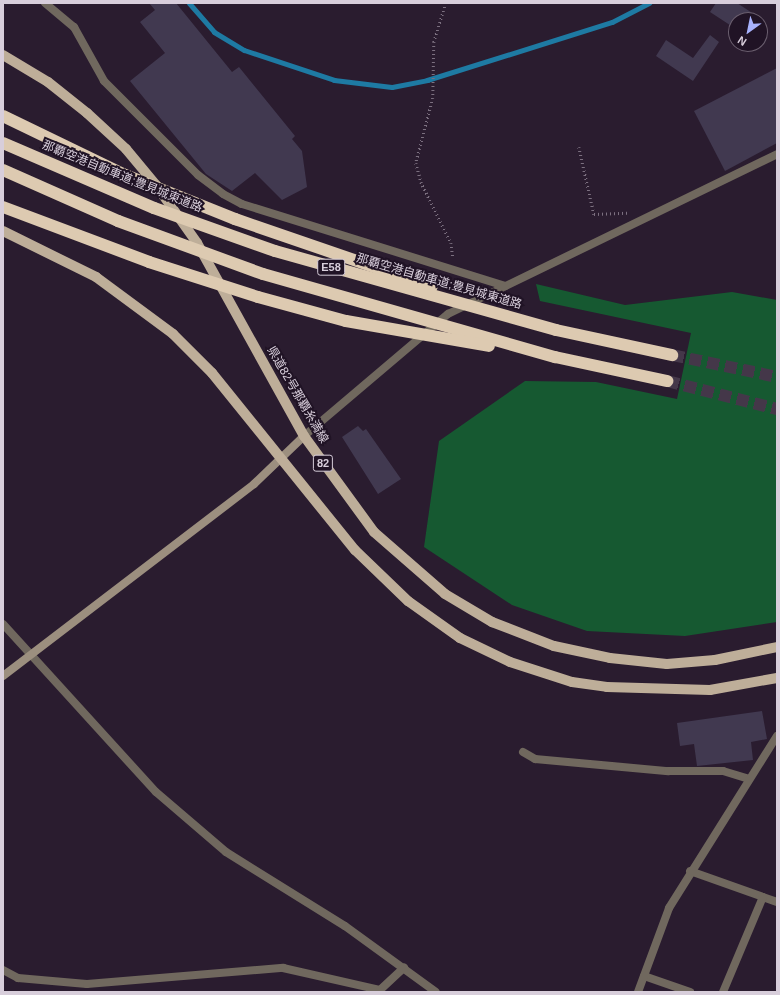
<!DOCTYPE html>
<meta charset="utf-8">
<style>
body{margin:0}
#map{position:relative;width:780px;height:995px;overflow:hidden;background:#2a1c2f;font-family:Arial,"Noto Sans JP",sans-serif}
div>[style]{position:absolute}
.green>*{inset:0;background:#165931}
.stream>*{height:5px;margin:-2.5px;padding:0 2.5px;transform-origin:2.5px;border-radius:2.5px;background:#1e7aa3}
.building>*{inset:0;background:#413950}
.highway-tunnel>*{height:12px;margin-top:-6px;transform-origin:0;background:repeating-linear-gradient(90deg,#443749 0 12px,transparent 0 18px)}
.path>*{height:2.5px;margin-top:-1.25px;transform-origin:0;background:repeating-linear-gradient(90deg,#7c7080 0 1px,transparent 0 4px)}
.street>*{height:8px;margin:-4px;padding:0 4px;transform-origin:4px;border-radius:4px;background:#70685e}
.secondary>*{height:8px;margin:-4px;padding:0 4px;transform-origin:4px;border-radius:4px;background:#9c8f7f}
.primary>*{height:10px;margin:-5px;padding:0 5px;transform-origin:5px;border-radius:5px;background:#beae99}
.highway-bridge>*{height:12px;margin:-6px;padding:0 6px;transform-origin:6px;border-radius:6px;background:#ddcab1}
span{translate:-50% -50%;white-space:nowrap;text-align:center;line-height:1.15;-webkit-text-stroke:4px #201325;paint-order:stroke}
.shield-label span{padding:1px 3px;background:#201325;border:1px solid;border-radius:3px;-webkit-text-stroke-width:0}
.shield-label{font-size:11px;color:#d8cedb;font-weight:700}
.street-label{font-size:12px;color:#d8cedb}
.frame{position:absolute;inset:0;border:4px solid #d8cedb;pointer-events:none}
.north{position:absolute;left:728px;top:12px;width:40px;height:40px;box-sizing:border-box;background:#201325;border:1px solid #6a5e6e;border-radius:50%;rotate:213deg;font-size:11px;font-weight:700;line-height:16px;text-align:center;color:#d8cedb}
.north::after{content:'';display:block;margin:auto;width:14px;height:18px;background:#a7b1fc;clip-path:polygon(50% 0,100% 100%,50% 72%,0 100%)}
</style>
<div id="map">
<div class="green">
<i style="clip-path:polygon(536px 284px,625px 305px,732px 292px,777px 300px,777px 622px,685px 636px,587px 631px,512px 605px,424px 547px,439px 441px,525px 381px,596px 382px,677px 399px,691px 333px,540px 301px)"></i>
</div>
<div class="stream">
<i style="left:189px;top:3px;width:38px;rotate:49deg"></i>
<i style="left:214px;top:32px;width:35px;rotate:31deg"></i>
<i style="left:244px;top:50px;width:95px;rotate:18.4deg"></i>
<i style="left:334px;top:80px;width:58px;rotate:6.9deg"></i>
<i style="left:392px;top:87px;width:36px;rotate:-11deg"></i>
<i style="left:427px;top:80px;width:194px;rotate:-17.4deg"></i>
<i style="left:612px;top:22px;width:42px;rotate:-27.2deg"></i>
</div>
<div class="building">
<i style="clip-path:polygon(149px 3px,176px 3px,232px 72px,239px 67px,295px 136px,292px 139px,302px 151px,307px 187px,282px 200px,255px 173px,232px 191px,206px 174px,130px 81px,165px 53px,140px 22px,155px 10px)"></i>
<i style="clip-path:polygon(716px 3px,737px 3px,763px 20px,736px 20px,736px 29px,710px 12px)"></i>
<i style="clip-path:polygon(710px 35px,719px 42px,693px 81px,656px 56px,666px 40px,693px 58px)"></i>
<i style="clip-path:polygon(777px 68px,777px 143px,725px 171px,694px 111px)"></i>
<i style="clip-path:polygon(358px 426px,363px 431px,366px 429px,401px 479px,378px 494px,342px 437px)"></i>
<i style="clip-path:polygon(762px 711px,767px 739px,751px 742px,753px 760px,697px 766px,694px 744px,680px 746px,677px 723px)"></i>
</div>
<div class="highway-tunnel">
<i style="left:672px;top:355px;width:107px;rotate:11.8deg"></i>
<i style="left:667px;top:381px;width:114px;rotate:14.3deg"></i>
</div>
<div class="path">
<i style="left:446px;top:3px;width:41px;rotate:107.1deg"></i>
<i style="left:434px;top:42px;width:56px;rotate:91deg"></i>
<i style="left:433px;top:98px;width:67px;rotate:104.7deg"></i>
<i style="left:416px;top:163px;width:20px;rotate:75deg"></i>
<i style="left:421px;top:182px;width:68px;rotate:63.8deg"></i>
<i style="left:451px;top:243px;width:15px;rotate:82deg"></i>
<i style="left:579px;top:147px;width:69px;rotate:77.4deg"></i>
<i style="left:594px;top:214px;width:33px;rotate:-2deg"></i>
</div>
<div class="street">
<i style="left:45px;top:3px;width:38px;rotate:40deg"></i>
<i style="left:74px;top:27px;width:62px;rotate:60.9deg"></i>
<i style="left:104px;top:81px;width:133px;rotate:45deg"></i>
<i style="left:198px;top:175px;width:31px;rotate:37deg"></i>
<i style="left:223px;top:194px;width:21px;rotate:28deg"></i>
<i style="left:242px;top:204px;width:276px;rotate:17.3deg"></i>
<i style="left:304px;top:436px;width:189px;rotate:-40.3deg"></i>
<i style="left:448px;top:314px;width:366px;rotate:-25.9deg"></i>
<i style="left:3px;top:624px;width:227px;rotate:47.7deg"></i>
<i style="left:156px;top:792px;width:92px;rotate:40.6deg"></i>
<i style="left:226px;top:852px;width:140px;rotate:31.9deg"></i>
<i style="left:345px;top:926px;width:112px;rotate:36deg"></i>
<i style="left:523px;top:752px;width:14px;rotate:30deg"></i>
<i style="left:535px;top:759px;width:134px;rotate:5.2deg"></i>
<i style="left:668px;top:771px;width:55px"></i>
<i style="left:723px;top:771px;width:27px;rotate:17deg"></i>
<i style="left:690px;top:871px;width:92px;rotate:19.6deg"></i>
<i style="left:3px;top:970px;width:17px;rotate:28deg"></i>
<i style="left:18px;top:978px;width:69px;rotate:5deg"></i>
<i style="left:87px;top:984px;width:197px;rotate:-4.7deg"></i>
<i style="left:283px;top:968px;width:99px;rotate:12.8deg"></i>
<i style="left:380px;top:990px;width:33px;rotate:-43deg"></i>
<i style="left:644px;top:976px;width:49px;rotate:19.2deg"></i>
<i style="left:638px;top:992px;width:90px;rotate:-69.7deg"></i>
<i style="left:669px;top:908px;width:203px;rotate:-57.9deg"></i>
<i style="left:723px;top:992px;width:103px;rotate:-67.2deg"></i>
</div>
<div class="secondary">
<i style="left:3px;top:676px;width:316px;rotate:-37.4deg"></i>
<i style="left:254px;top:484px;width:69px;rotate:-43.8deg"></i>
</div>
<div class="primary">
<i style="left:3px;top:55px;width:52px;rotate:31deg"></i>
<i style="left:48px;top:82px;width:50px;rotate:38.5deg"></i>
<i style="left:87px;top:113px;width:53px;rotate:42.7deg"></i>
<i style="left:126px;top:149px;width:47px;rotate:50.2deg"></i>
<i style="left:156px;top:185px;width:71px;rotate:54.7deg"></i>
<i style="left:197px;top:243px;width:221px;rotate:61deg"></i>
<i style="left:304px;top:436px;width:119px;rotate:53.9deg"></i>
<i style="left:374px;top:532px;width:94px;rotate:41.1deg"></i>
<i style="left:445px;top:594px;width:55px;rotate:30.8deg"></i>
<i style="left:492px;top:622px;width:66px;rotate:21.2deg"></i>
<i style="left:554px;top:646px;width:57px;rotate:12.1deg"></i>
<i style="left:610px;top:658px;width:57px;rotate:6deg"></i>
<i style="left:667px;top:664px;width:48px;rotate:-4.8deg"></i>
<i style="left:715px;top:660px;width:63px;rotate:-11.8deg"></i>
<i style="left:3px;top:231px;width:104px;rotate:26.3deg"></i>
<i style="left:96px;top:277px;width:96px;rotate:36.5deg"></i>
<i style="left:173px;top:334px;width:55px;rotate:45deg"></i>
<i style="left:212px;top:373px;width:228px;rotate:51.1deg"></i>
<i style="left:355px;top:550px;width:74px;rotate:43.9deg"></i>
<i style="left:408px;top:601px;width:64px;rotate:35.4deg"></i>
<i style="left:460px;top:638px;width:55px;rotate:25.6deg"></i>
<i style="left:510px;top:662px;width:65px;rotate:17.9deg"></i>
<i style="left:572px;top:682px;width:35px;rotate:8deg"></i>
<i style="left:607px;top:687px;width:103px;rotate:1.7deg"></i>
<i style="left:710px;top:690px;width:68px;rotate:-10.2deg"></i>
</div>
<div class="highway-bridge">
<i style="left:3px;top:116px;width:133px;rotate:25.8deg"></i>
<i style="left:123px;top:174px;width:121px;rotate:21.9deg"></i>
<i style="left:235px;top:219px;width:208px;rotate:19deg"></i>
<i style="left:3px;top:143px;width:164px;rotate:23.3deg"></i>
<i style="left:154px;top:208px;width:128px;rotate:19.6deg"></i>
<i style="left:275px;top:251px;width:292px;rotate:15.7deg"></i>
<i style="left:556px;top:330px;width:119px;rotate:12.2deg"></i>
<i style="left:3px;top:170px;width:126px;rotate:23.9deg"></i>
<i style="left:118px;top:221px;width:154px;rotate:20.1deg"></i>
<i style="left:263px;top:274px;width:304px;rotate:15.9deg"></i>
<i style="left:555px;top:357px;width:115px;rotate:12.1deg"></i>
<i style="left:3px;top:207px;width:156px;rotate:20.6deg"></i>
<i style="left:149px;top:262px;width:114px;rotate:17.8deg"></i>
<i style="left:258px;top:297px;width:91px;rotate:15.3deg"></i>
<i style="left:346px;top:321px;width:145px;rotate:9.9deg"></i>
</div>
<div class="shield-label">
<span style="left:331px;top:267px">E58</span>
<span style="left:323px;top:463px">82</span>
</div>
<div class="street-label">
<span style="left:122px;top:177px;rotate:22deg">那覇空港自動車道;豊見城東道路</span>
<span style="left:439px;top:282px;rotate:16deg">那覇空港自動車道;豊見城東道路</span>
<span style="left:297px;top:395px;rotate:60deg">県道82号那覇糸満線</span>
</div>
<div class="frame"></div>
<div class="north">N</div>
</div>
